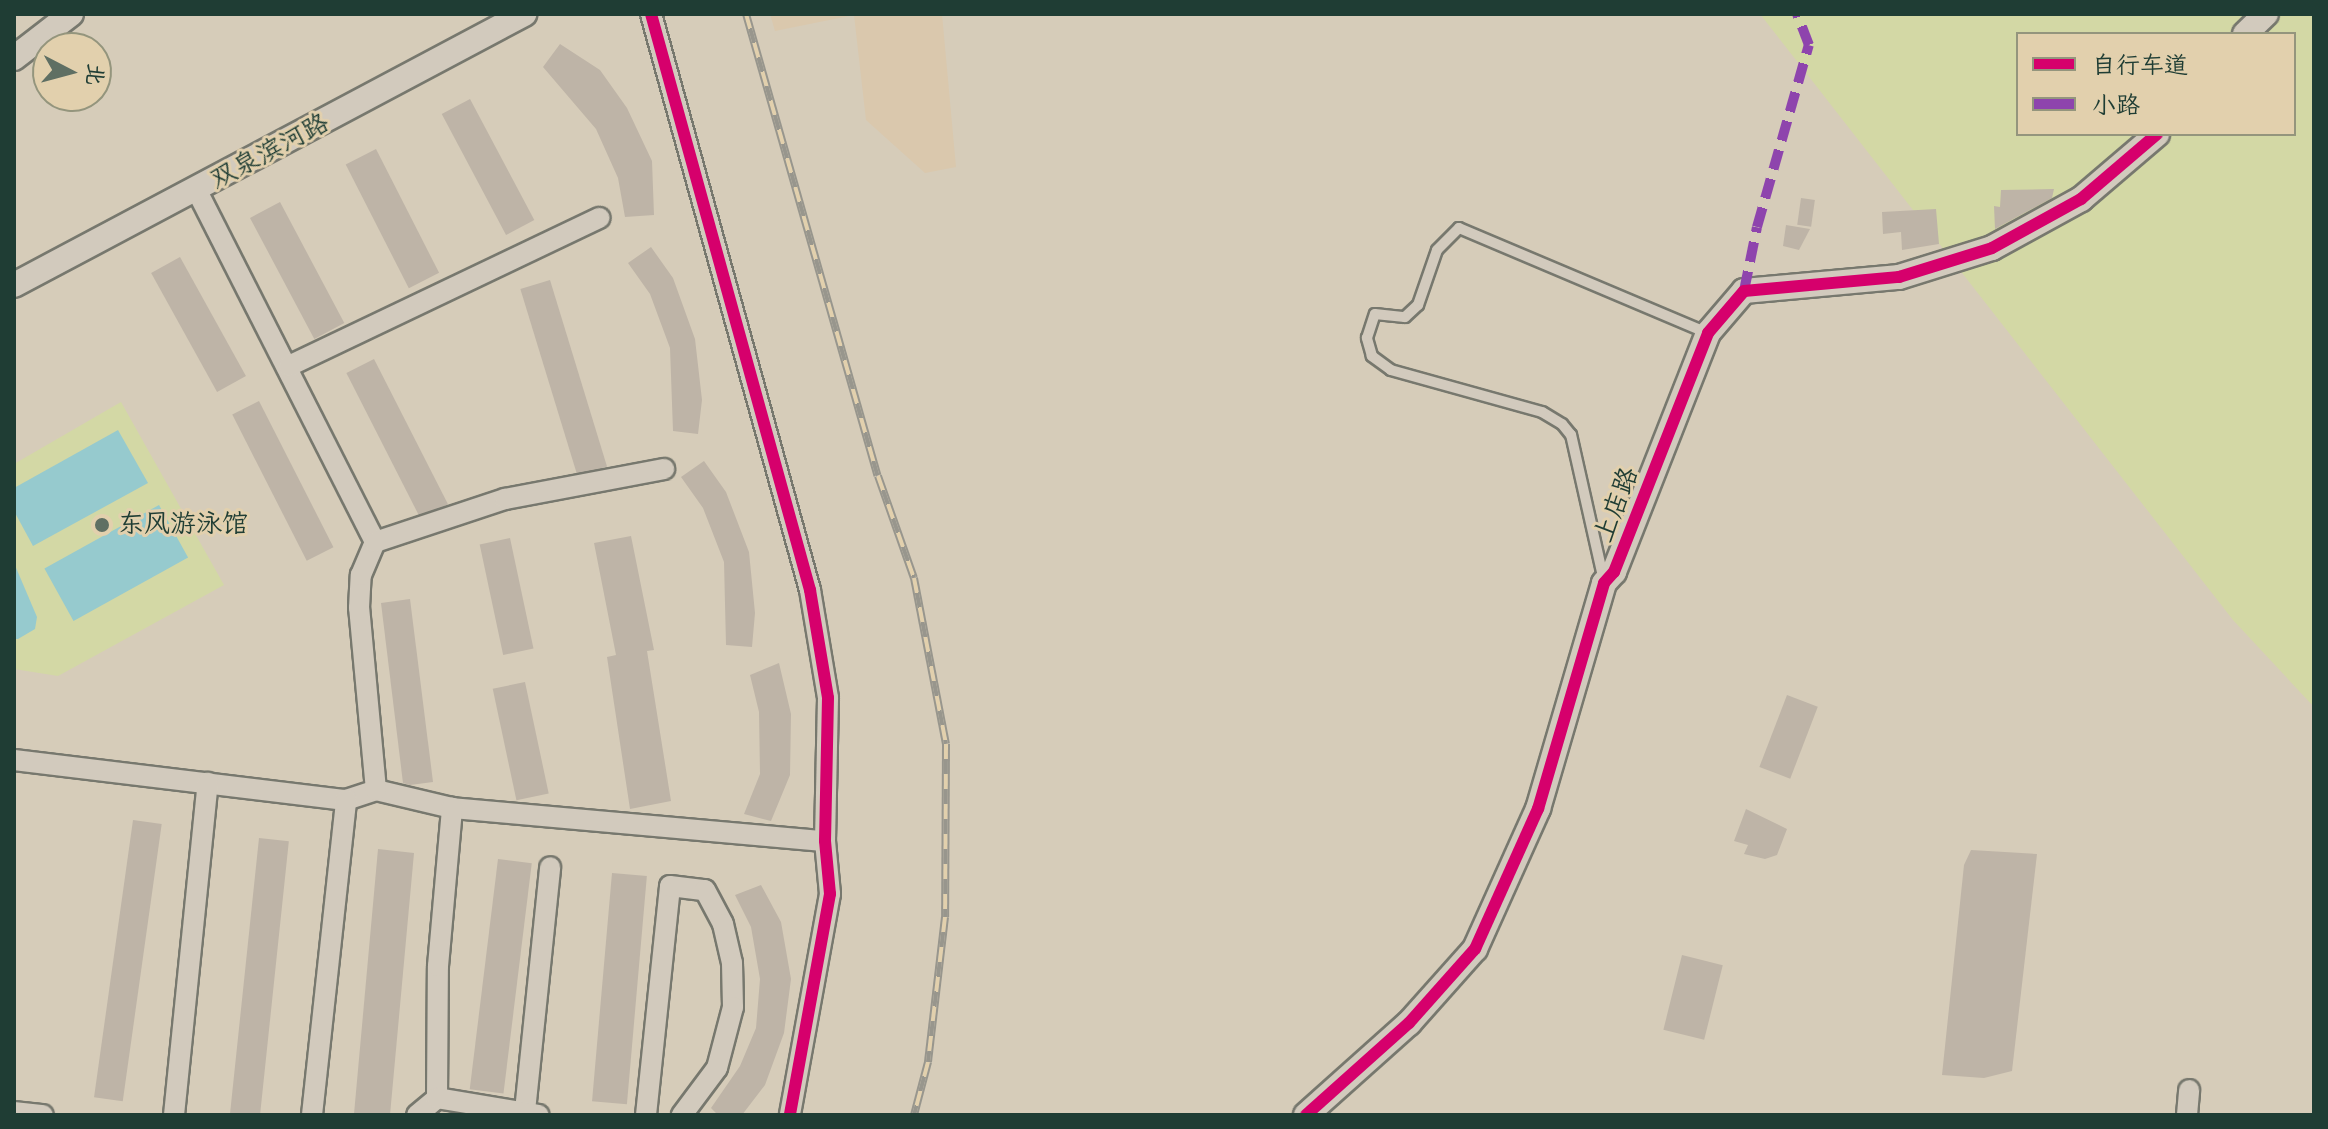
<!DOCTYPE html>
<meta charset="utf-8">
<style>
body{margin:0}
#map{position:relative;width:2328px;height:1129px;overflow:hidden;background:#d6ccb9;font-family:"Balsamiq Sans","LXGW WenKai TC",sans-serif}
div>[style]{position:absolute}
.built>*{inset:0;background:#dac8ad}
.green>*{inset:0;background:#d3d8a5}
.water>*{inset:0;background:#96cace;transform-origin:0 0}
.building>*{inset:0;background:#beb4a7;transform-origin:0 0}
.roads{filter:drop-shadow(2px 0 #77786e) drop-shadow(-2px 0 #77786e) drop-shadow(0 2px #77786e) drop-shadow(0 -2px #77786e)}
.service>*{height:10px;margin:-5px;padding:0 5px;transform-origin:5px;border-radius:5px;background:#d2cabd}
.minor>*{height:20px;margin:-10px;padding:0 10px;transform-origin:10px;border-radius:10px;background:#d2cabd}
.tertiary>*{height:24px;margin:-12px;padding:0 12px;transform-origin:12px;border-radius:12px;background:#d2cabd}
.rail>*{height:8px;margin-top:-4px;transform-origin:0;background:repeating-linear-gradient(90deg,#e2d0ad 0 15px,#98968d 0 30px);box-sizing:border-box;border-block:2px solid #98968d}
.quiet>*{height:10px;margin-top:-5px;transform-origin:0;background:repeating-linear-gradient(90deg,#8e44ad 0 20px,transparent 0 30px)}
.cycleway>*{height:12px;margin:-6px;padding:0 6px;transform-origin:6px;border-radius:6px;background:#d6006c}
.dots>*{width:22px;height:22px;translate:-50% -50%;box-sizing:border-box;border:4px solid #e2d0ad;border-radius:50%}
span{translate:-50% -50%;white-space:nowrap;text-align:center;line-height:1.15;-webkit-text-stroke:6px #e2d0ad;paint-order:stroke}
.street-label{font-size:26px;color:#1f3d34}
.poi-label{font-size:26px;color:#1f3d34}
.left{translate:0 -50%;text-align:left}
.frame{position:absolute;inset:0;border:16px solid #1f3d34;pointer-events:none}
.legend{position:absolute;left:2016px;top:32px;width:280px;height:104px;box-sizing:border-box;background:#e2d0ad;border:2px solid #94957d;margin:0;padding:10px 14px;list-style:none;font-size:24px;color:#1f3d34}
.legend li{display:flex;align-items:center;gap:16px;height:40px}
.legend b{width:40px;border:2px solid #94957d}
.north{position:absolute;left:32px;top:32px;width:80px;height:80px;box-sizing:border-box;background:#e2d0ad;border:2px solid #94957d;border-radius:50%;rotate:96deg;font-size:22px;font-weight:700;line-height:32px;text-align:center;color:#1f3d34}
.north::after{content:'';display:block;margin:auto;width:28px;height:36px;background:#5f6f63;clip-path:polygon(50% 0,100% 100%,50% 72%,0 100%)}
</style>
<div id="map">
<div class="built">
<i style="clip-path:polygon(770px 14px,942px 14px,956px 167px,925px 173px,866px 120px,854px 15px,775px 31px)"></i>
</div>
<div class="green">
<i style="clip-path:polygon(evenodd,1760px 14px,2314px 14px,2314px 707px,2233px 620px,1760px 14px,2018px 34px,2294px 34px,2294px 134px,2018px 134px,2018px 34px)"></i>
<i style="clip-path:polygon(121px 402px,224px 585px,58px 676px,14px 669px,14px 464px)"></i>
</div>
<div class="water">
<i style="clip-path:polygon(118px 430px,148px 483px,33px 546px,14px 511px,14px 488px)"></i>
<i style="left:159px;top:505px;width:60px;height:131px;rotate:61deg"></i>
<i style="clip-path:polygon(14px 563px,37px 617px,35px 629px,18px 639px,14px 639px)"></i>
</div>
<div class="building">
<i style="clip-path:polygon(560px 44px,600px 70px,627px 108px,652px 161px,654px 215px,625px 217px,618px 178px,596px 129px,543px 67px)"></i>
<i style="left:470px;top:99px;width:137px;height:32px;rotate:62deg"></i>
<i style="left:376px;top:149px;width:139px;height:34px;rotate:63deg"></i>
<i style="clip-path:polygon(2054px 189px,2052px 198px,1995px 229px,1994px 206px,2000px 207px,2001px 190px)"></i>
<i style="left:1801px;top:198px;width:14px;height:27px;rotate:8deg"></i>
<i style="left:280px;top:202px;width:137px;height:34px;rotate:62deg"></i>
<i style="clip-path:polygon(1936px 209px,1939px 244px,1902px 250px,1901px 232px,1883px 234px,1882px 212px)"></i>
<i style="clip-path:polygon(1786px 225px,1810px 229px,1799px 250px,1783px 246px)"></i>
<i style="clip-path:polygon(651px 247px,673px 278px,695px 339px,702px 400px,698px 434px,673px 431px,670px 348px,650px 294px,628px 263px)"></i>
<i style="left:180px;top:257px;width:136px;height:33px;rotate:61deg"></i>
<i style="left:550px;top:280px;width:195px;height:31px;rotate:73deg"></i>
<i style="left:374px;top:359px;width:163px;height:31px;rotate:63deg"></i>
<i style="left:259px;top:401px;width:164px;height:30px;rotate:63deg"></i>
<i style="clip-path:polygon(704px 461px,726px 492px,749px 552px,755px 613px,752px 647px,726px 645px,724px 562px,703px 508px,681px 477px)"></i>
<i style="clip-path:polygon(631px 536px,654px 650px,647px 651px,671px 801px,630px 809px,607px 657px,616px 655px,594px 543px)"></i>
<i style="left:510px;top:538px;width:113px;height:31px;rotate:78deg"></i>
<i style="clip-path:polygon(410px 599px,433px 782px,410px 785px,403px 783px,381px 603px)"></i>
<i style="clip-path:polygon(779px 663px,791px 714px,790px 775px,771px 821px,744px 814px,760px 774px,759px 712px,750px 675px)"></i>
<i style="left:525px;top:682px;width:114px;height:33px;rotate:78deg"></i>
<i style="left:1787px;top:695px;width:33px;height:77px;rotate:21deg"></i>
<i style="clip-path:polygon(1746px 809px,1787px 829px,1777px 855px,1765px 859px,1744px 854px,1748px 845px,1734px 841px)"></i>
<i style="left:133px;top:820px;width:29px;height:280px;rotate:8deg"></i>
<i style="left:259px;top:838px;width:30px;height:278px;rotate:6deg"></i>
<i style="clip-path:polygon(378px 849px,414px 853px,390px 1115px,366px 1115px,354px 1114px)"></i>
<i style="clip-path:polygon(1971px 850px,2037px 854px,2012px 1071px,1984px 1078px,1942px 1075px,1964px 865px)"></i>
<i style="left:498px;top:859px;width:34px;height:232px;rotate:7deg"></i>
<i style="left:612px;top:873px;width:35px;height:229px;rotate:5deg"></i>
<i style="clip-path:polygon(761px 885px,781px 922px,791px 979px,784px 1033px,765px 1085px,742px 1115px,718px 1115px,711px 1108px,740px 1066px,756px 1028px,760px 979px,751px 927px,735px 895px)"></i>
<i style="left:1682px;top:955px;width:42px;height:77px;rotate:14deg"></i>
</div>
<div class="roads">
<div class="service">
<i style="left:1604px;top:581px;width:150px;rotate:-102.7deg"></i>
<i style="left:1571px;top:435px;width:14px;rotate:-129deg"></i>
<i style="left:1562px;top:424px;width:23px;rotate:-149deg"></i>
<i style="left:1542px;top:412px;width:157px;rotate:-164.5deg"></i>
<i style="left:1391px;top:370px;width:24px;rotate:-144deg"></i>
<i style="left:1372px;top:356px;width:19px;rotate:-106deg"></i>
<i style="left:1367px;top:338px;width:25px;rotate:-72deg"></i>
<i style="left:1375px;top:314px;width:30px;rotate:6deg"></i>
<i style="left:1405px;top:317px;width:18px;rotate:-43deg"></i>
<i style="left:1418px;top:305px;width:58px;rotate:-70.9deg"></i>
<i style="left:1437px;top:250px;width:31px;rotate:-45deg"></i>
<i style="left:1459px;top:228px;width:270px;rotate:22.9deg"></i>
</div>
<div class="minor">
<i style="left:651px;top:14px;width:598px;rotate:74.57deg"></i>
<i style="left:810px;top:590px;width:109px;rotate:80.5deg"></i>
<i style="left:828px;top:698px;width:143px;rotate:91.2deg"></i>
<i style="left:825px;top:841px;width:53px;rotate:84.6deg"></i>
<i style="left:830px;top:894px;width:225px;rotate:100.3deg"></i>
<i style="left:197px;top:191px;width:394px;rotate:63.1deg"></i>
<i style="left:289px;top:366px;width:344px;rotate:-25.5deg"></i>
<i style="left:14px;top:760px;width:334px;rotate:6.9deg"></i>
<i style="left:346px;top:800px;width:32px;rotate:-18deg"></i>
<i style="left:376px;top:790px;width:78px;rotate:13.3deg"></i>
<i style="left:452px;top:808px;width:374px;rotate:5.1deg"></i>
<i style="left:376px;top:790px;width:183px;rotate:-95.3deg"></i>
<i style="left:359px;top:608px;width:33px;rotate:-87deg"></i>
<i style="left:361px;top:575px;width:36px;rotate:-67deg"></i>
<i style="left:375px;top:542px;width:137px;rotate:-18.3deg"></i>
<i style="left:505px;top:499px;width:162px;rotate:-10.7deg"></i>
<i style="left:437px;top:1098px;width:132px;rotate:-89.6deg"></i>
<i style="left:438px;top:966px;width:159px;rotate:-84.9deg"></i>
<i style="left:525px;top:1111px;width:245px;rotate:-84.1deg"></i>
<i style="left:14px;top:1112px;width:29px;rotate:6deg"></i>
<i style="left:174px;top:1115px;width:334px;rotate:-84.2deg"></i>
<i style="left:312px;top:1115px;width:317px;rotate:-83.8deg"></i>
<i style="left:417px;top:1115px;width:26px;rotate:-40deg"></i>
<i style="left:437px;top:1098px;width:103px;rotate:9.5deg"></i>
<i style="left:646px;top:1115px;width:230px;rotate:-84deg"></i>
<i style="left:670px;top:886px;width:35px;rotate:7deg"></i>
<i style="left:705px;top:890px;width:38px;rotate:62deg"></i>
<i style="left:723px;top:924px;width:40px;rotate:77deg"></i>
<i style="left:732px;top:963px;width:44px;rotate:88.7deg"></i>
<i style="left:733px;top:1007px;width:63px;rotate:104.7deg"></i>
<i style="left:717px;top:1068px;width:59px;rotate:126.7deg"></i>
<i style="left:2187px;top:1115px;width:25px;rotate:-85deg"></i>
</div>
<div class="tertiary">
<i style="left:2245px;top:34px;width:29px;rotate:-44deg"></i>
<i style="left:14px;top:58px;width:72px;rotate:-37.7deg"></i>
<i style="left:14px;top:285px;width:578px;rotate:-27.98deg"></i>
<i style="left:1306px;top:1115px;width:138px;rotate:-41.8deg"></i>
<i style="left:1409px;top:1023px;width:99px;rotate:-48.3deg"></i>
<i style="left:1475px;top:949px;width:154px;rotate:-65.8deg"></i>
<i style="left:1538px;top:809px;width:235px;rotate:-73.7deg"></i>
<i style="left:1604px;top:583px;width:15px;rotate:-48deg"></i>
<i style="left:1614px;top:572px;width:257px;rotate:-68.5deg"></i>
<i style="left:1708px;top:333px;width:55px;rotate:-49.4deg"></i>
<i style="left:1744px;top:291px;width:156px;rotate:-5.2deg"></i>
<i style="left:1899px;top:277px;width:97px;rotate:-17.3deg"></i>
<i style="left:1992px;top:248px;width:102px;rotate:-28.8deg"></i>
<i style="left:2081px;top:199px;width:100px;rotate:-40.5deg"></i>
</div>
</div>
<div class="rail">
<i style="left:746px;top:14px;width:480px;rotate:74.1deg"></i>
<i style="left:878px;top:476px;width:108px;rotate:70.6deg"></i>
<i style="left:914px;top:578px;width:169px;rotate:79.1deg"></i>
<i style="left:946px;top:744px;width:173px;rotate:90.3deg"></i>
<i style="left:945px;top:917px;width:146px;rotate:96.7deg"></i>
<i style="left:928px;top:1062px;width:55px;rotate:104.8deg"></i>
</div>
<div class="quiet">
<i style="left:1744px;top:291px;width:65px;rotate:-78.5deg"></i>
<i style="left:1757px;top:227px;width:189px;rotate:-74.1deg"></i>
<i style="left:1809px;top:45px;width:33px;rotate:-111deg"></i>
</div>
<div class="cycleway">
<i style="left:651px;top:14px;width:598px;rotate:74.57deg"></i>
<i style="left:810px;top:590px;width:109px;rotate:80.5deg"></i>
<i style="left:828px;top:698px;width:143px;rotate:91.2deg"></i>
<i style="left:825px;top:841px;width:53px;rotate:84.6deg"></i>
<i style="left:830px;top:894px;width:225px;rotate:100.3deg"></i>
<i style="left:1306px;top:1115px;width:138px;rotate:-41.8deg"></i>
<i style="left:1409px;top:1023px;width:99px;rotate:-48.3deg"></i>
<i style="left:1475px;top:949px;width:154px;rotate:-65.8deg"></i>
<i style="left:1538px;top:809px;width:235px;rotate:-73.7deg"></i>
<i style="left:1604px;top:583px;width:15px;rotate:-48deg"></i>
<i style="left:1614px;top:572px;width:257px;rotate:-68.5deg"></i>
<i style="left:1708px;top:333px;width:55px;rotate:-49.4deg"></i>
<i style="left:1744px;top:291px;width:156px;rotate:-5.2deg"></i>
<i style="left:1899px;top:277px;width:97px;rotate:-17.3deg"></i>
<i style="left:1992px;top:248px;width:102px;rotate:-28.8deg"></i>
<i style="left:2081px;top:199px;width:100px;rotate:-40.5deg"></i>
</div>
<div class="dots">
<i style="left:102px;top:525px;background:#5f6f63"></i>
</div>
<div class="street-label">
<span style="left:270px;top:152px;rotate:-28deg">双泉滨河路</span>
<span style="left:1617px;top:505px;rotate:-69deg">上店路</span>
</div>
<div class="poi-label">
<span class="left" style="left:118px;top:525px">东风游泳馆</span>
</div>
<div class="frame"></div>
<ul class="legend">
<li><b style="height:10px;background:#d6006c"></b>自行车道</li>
<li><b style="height:10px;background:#8e44ad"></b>小路</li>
</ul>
<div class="north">北</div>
</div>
